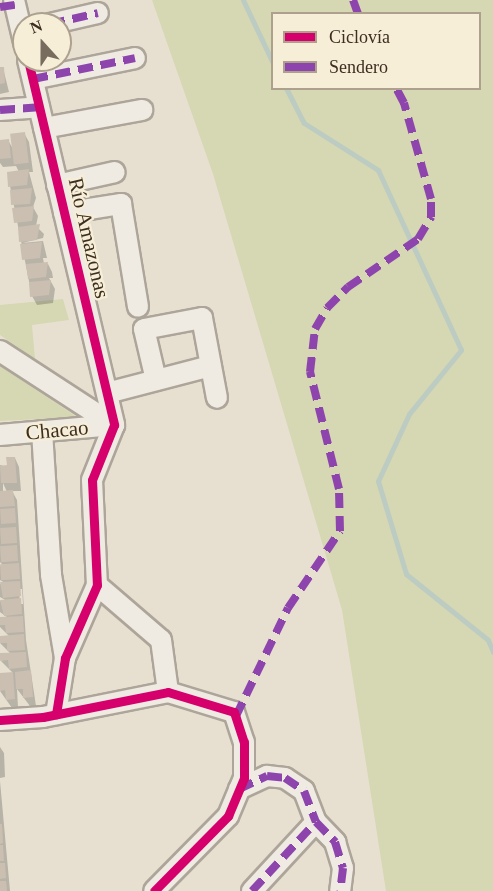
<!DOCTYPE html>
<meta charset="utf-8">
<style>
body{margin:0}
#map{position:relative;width:493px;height:891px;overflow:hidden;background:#e7e0d1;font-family:"Times New Roman",serif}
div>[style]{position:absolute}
.green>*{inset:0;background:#d6d7b3}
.shadow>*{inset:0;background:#0003}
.stream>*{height:5px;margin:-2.5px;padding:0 2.5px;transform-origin:2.5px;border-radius:2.5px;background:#bcccc2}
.building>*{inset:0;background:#cbbfb2;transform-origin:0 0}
.roads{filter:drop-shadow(2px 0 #ada599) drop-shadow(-2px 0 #ada599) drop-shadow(0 2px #ada599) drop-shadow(0 -2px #ada599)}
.minor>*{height:20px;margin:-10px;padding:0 10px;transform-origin:10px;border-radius:10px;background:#efebe3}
.quiet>*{height:8px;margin-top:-4px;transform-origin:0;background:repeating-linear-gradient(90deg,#8e44ad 0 15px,transparent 0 23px)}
.cycleway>*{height:9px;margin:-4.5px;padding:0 4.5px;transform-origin:4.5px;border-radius:4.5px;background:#d6006c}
span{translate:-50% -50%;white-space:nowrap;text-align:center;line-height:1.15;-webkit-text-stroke:4.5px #f7eed8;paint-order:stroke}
.street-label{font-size:21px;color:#3d2e20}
.legend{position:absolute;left:271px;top:12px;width:210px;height:78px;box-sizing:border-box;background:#f7eed8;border:2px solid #ada18e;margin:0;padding:8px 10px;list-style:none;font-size:18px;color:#3d2e20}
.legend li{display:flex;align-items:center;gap:12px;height:30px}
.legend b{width:30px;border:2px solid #ada18e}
.north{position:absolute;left:12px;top:12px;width:60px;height:60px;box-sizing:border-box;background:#f7eed8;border:2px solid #ada18e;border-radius:50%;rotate:339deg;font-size:16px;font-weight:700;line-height:24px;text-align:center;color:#3d2e20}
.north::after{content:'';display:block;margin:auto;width:21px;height:27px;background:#786c5e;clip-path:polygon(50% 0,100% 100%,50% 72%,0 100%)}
</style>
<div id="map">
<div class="green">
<i style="clip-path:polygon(evenodd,152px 0,493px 0,493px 891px,386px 891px,342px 610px,213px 174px,152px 0,272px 14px,480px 14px,480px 88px,272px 88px,272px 14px)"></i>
<i style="clip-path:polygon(63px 299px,69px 320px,32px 325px,35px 359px,0 335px,0 305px)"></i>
<i style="clip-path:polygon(0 366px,77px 417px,0 421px)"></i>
</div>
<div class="shadow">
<i style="clip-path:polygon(3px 68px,9px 92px,0 94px,0 69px)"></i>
<i style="clip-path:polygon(24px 133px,29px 142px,33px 172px,29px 172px,36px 198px,33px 207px,38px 216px,36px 226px,44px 234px,43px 238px,22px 243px,43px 241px,47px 258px,43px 258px,44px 264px,48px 264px,52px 272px,53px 278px,49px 278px,55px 289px,53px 303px,37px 305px,32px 296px,10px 186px,19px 172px,16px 166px,3px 167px,0 163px,0 141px,8px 140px,13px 149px)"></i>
<i style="clip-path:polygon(evenodd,15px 458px,19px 467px,21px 491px,12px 491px,17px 500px,26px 640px,36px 706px,30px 706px,17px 689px,18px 707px,12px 708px,0 691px,0 674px,13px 673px,1px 661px,11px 654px,0 643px,0 637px,10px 637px,0 627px,0 619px,8px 618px,0 612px,0 601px,7px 601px,0 597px,0 584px,5px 583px,0 580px,0 566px,4px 566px,0 562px,0 465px,8px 467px,15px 458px,3px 483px,7px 492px,3px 492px,3px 483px,15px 458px,19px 589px,22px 589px,23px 604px,20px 604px,19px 589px)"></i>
<i style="clip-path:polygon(0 747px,4px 753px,5px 777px,0 778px)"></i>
<i style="clip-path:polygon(0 781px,10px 891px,0 891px)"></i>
</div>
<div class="stream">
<i style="left:243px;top:0;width:68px;rotate:64.6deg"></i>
<i style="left:286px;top:88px;width:39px;rotate:63deg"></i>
<i style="left:304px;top:123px;width:88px;rotate:32.4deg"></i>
<i style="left:378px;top:170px;width:198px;rotate:65.2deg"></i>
<i style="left:461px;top:350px;width:82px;rotate:129.1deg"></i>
<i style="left:409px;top:414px;width:74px;rotate:114.8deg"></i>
<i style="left:378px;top:481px;width:97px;rotate:73.2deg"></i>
<i style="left:406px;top:574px;width:105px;rotate:38.8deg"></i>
<i style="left:488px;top:640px;width:13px;rotate:67deg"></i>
</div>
<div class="building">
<i style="clip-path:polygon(0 67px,4px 67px,5px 83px,0 84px)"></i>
<i style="left:25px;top:132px;width:31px;height:15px;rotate:83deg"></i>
<i style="clip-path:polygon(9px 139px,11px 158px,0 159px,0 140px)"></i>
<i style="clip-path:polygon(29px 169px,27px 185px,8px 187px,7px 172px)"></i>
<i style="clip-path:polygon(32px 188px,30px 204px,11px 205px,10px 190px)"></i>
<i style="clip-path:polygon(34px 206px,32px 221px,14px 223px,12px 208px)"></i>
<i style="clip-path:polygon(40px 224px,37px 240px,19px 242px,18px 227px)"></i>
<i style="clip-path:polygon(42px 242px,40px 258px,22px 260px,20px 244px)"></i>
<i style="clip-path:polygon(48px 262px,46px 277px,28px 279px,26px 264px)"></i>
<i style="clip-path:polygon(51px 280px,49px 295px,30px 297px,29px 282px)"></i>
<i style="clip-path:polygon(6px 457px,15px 457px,17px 483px,1px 483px,0 466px,7px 465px)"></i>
<i style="clip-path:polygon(13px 490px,15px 506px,0 507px,0 491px)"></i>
<i style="left:15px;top:508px;width:15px;height:15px;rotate:86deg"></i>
<i style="left:16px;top:527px;width:16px;height:16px;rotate:86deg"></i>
<i style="left:17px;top:545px;width:16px;height:17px;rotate:86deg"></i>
<i style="left:19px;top:563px;width:16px;height:19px;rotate:86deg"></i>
<i style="clip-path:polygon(20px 581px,21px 596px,3px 598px,0 582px)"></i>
<i style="clip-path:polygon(21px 598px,22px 614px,4px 616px,0 600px)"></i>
<i style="clip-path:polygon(23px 616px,24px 632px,6px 633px,5px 625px,0 625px,0 617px)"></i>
<i style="clip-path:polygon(24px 634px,25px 650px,7px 651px,7px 643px,0 643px,0 636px)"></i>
<i style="clip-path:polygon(26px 652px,27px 667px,9px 669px,8px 660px,0 661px,0 653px)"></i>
<i style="clip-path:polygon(31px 670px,33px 697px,23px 698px,23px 689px,16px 689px,15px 672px)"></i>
<i style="clip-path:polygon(13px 672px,15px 699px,6px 700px,5px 690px,0 691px,0 673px)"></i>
<i style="clip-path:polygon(0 824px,2px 824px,3px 843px,0 844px)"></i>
<i style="clip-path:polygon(0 845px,3px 845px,4px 861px,0 861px)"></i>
<i style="clip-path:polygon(0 863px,5px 863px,6px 878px,0 879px)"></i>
<i style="clip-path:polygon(0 881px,6px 881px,7px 891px,0 891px)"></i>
</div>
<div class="roads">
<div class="minor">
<i style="left:14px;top:0;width:43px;rotate:76.6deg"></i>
<i style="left:50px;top:24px;width:49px;rotate:-12.9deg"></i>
<i style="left:28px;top:60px;width:375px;rotate:76.7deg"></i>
<i style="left:114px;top:425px;width:59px;rotate:111.8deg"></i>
<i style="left:92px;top:480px;width:105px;rotate:87.3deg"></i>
<i style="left:97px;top:585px;width:80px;rotate:113.7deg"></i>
<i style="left:65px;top:658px;width:57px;rotate:99.1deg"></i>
<i style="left:33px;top:79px;width:104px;rotate:-11.6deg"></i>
<i style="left:0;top:110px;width:39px;rotate:-4deg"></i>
<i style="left:44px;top:128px;width:100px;rotate:-10.4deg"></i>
<i style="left:57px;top:185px;width:59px;rotate:-12.6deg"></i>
<i style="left:64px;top:213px;width:58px;rotate:-9deg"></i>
<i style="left:121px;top:204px;width:104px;rotate:80.6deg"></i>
<i style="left:0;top:351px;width:136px;rotate:33deg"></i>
<i style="left:156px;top:380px;width:52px;rotate:-103.2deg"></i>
<i style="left:144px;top:329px;width:59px;rotate:-10.7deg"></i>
<i style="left:202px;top:318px;width:81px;rotate:79.4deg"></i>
<i style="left:107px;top:393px;width:107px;rotate:-14.6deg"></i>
<i style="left:42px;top:431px;width:144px;rotate:86.4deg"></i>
<i style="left:51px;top:575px;width:84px;rotate:80.4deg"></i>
<i style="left:0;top:435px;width:114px;rotate:-5deg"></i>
<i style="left:97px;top:585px;width:84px;rotate:40.7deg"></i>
<i style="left:161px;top:640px;width:52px;rotate:82.3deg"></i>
<i style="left:0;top:720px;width:43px;rotate:-4deg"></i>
<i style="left:43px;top:717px;width:127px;rotate:-11.3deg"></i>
<i style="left:168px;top:692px;width:69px;rotate:16.9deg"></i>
<i style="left:234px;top:712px;width:32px;rotate:72deg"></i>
<i style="left:244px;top:742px;width:36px;rotate:90deg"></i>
<i style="left:244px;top:778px;width:41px;rotate:112.8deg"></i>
<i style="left:228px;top:816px;width:105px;rotate:134.6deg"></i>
<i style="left:239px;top:789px;width:31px;rotate:-25deg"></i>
<i style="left:267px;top:776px;width:18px;rotate:6deg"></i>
<i style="left:285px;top:778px;width:23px;rotate:34deg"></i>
<i style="left:304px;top:791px;width:33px;rotate:69deg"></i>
<i style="left:316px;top:822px;width:28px;rotate:46deg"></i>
<i style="left:335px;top:842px;width:27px;rotate:73deg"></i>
<i style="left:343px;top:868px;width:23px;rotate:97deg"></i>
<i style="left:252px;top:891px;width:94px;rotate:-47.2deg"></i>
</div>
</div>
<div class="quiet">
<i style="left:353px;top:0;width:15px;rotate:70deg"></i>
<i style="left:0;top:7px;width:15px;rotate:-8deg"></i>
<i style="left:50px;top:24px;width:49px;rotate:-12.9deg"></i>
<i style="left:22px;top:31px;width:2px"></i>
<i style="left:33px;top:79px;width:104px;rotate:-11.6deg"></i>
<i style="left:0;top:110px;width:39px;rotate:-4deg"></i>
<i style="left:236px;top:716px;width:120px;rotate:-64.3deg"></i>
<i style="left:288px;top:608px;width:93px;rotate:-56deg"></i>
<i style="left:340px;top:531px;width:42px;rotate:-91.4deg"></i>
<i style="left:339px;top:489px;width:121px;rotate:-103.9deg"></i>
<i style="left:310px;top:372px;width:43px;rotate:-83.4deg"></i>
<i style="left:315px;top:329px;width:24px;rotate:-60deg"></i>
<i style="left:327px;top:308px;width:30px;rotate:-45deg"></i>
<i style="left:348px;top:287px;width:85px;rotate:-34.4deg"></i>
<i style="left:418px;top:239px;width:26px;rotate:-59deg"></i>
<i style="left:431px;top:217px;width:18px;rotate:-90deg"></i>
<i style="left:431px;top:199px;width:100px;rotate:-105.7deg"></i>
<i style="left:404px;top:103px;width:17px;rotate:-118deg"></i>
<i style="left:239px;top:789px;width:31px;rotate:-25deg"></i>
<i style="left:267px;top:776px;width:18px;rotate:6deg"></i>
<i style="left:285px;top:778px;width:23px;rotate:34deg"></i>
<i style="left:304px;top:791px;width:33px;rotate:69deg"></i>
<i style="left:316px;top:822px;width:28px;rotate:46deg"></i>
<i style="left:335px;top:842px;width:27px;rotate:73deg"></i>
<i style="left:343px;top:868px;width:23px;rotate:97deg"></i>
<i style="left:252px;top:891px;width:94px;rotate:-47.2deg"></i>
</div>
<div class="cycleway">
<i style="left:28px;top:60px;width:375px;rotate:76.7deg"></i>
<i style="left:114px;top:425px;width:59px;rotate:111.8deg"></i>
<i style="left:92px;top:480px;width:105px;rotate:87.3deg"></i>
<i style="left:97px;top:585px;width:80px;rotate:113.7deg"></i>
<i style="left:65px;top:658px;width:57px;rotate:99.1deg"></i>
<i style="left:0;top:720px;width:43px;rotate:-4deg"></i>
<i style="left:43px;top:717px;width:127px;rotate:-11.3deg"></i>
<i style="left:168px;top:692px;width:69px;rotate:16.9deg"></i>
<i style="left:234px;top:712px;width:32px;rotate:72deg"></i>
<i style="left:244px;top:742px;width:36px;rotate:90deg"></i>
<i style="left:244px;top:778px;width:41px;rotate:112.8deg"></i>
<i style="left:228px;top:816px;width:105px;rotate:134.6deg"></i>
</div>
<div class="street-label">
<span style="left:89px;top:238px;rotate:77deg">Río Amazonas</span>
<span style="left:57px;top:430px;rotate:-5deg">Chacao</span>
</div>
<ul class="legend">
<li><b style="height:8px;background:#d6006c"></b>Ciclovía</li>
<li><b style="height:8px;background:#8e44ad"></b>Sendero</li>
</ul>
<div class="north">N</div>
</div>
